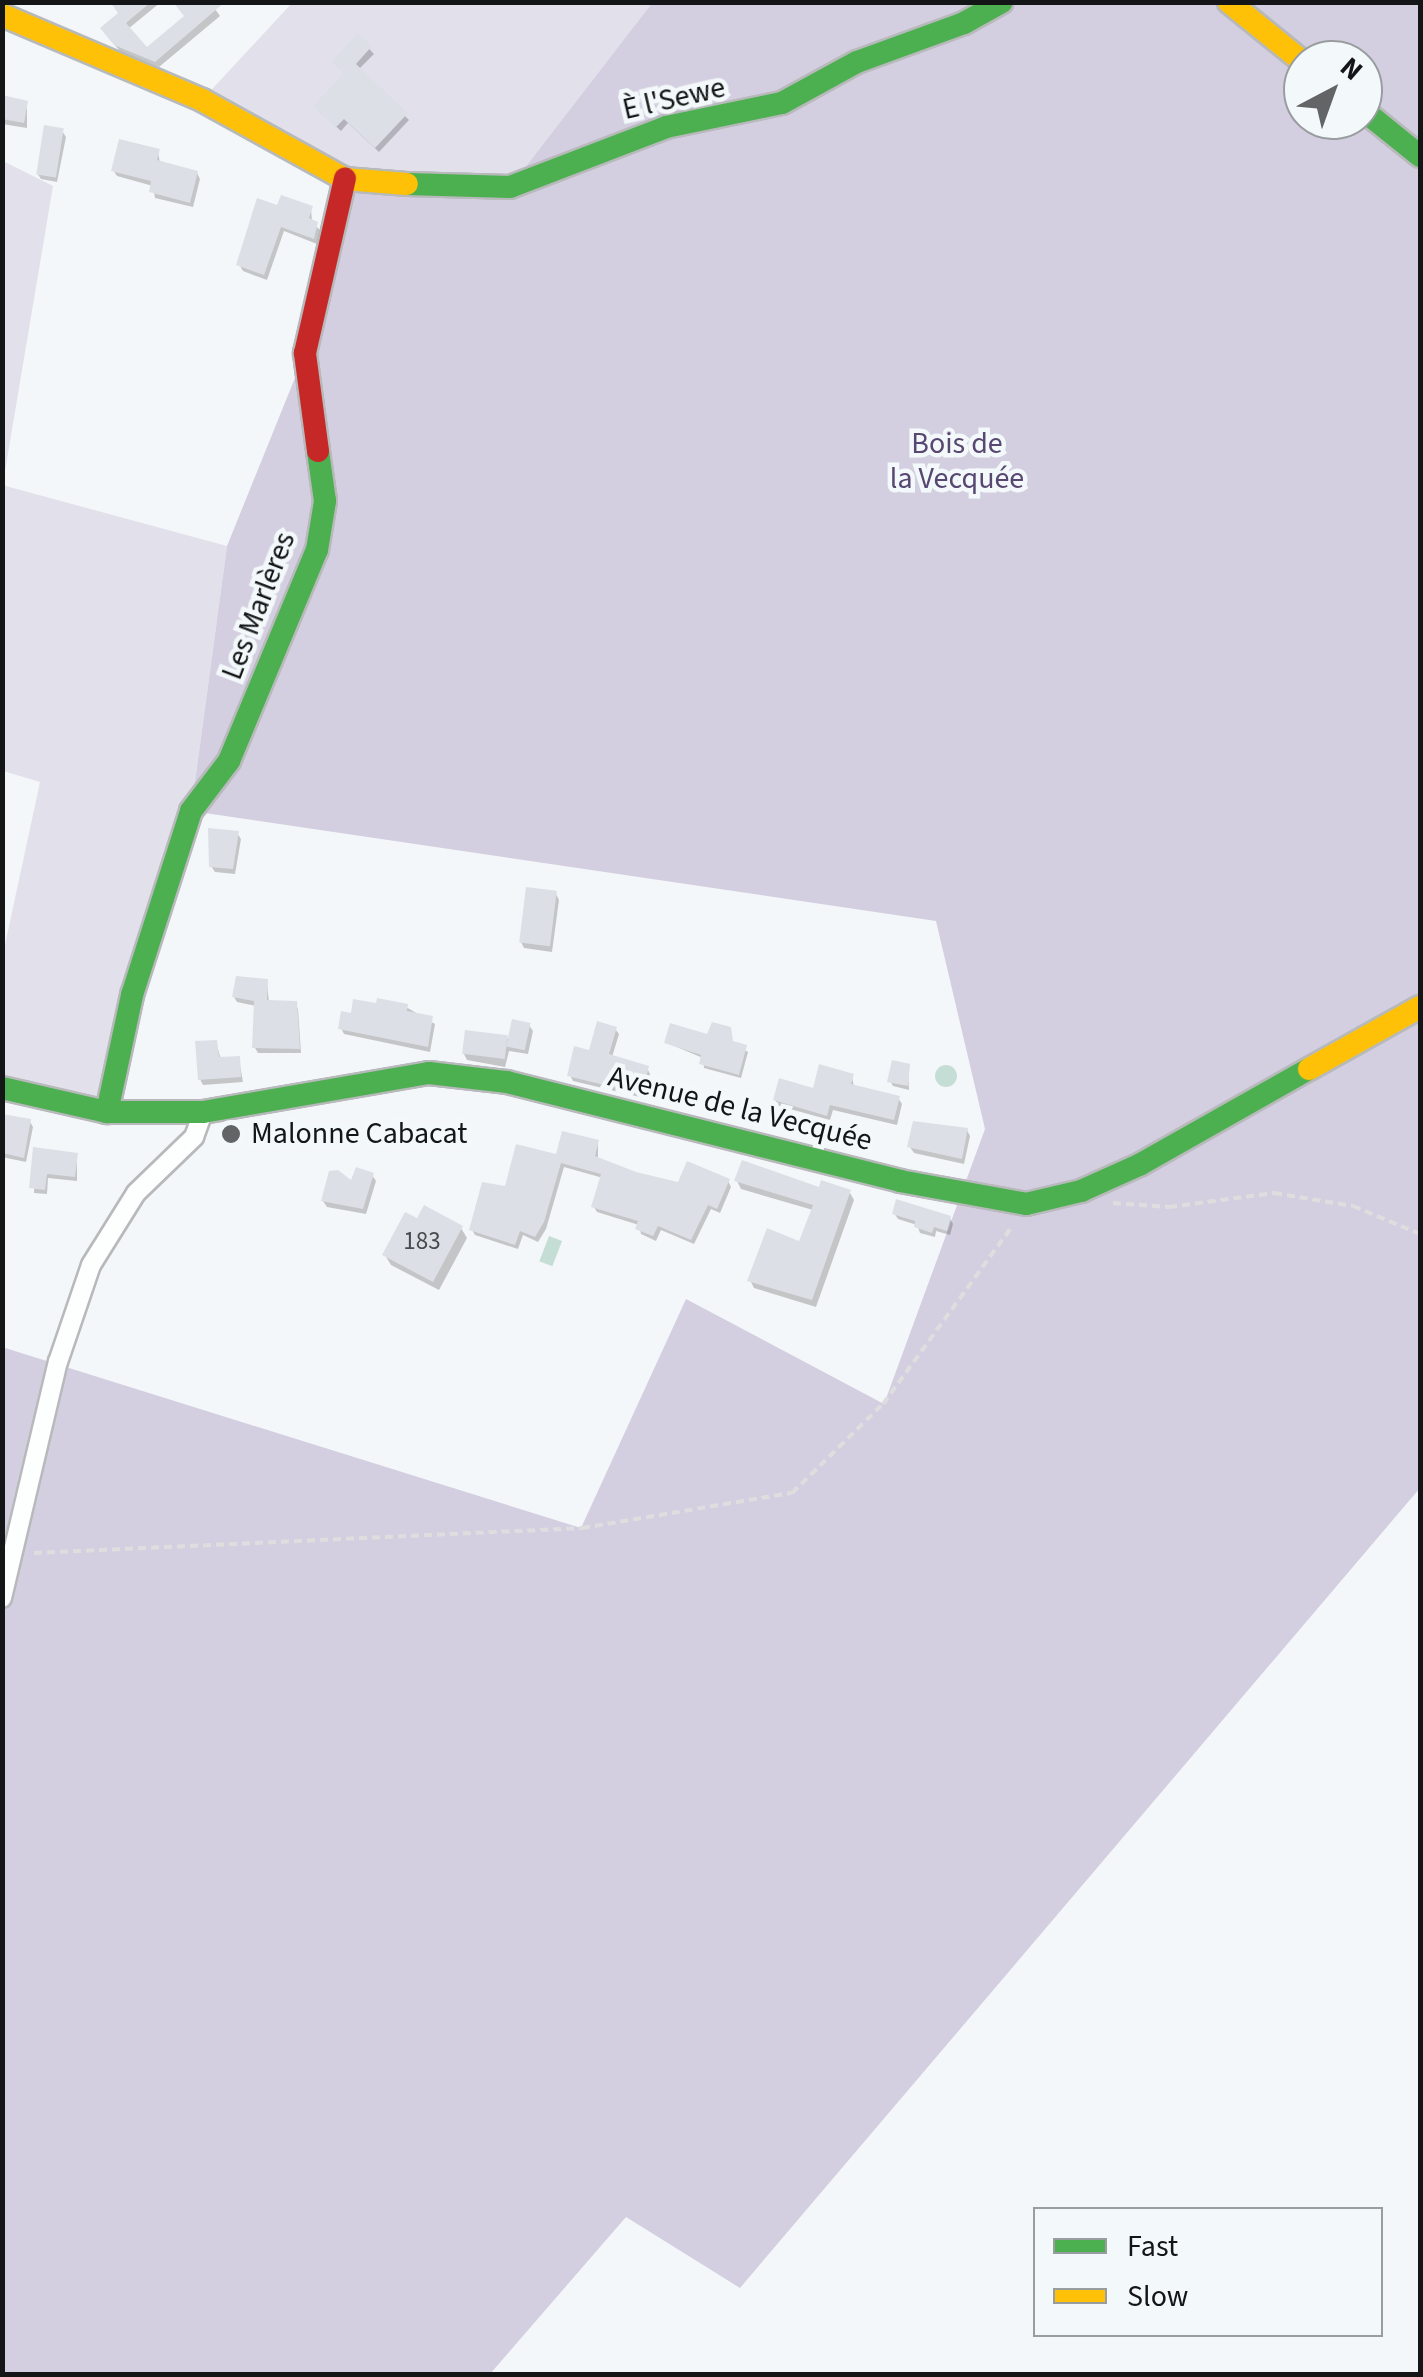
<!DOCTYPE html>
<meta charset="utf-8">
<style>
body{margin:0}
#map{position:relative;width:1423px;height:2377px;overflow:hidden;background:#f4f7f9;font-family:"Source Sans 3",sans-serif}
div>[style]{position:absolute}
.green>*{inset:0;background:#e2e0eb}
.forest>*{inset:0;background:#d4cfe0}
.water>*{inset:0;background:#c5ded5;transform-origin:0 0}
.round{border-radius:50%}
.shadow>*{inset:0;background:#0003}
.building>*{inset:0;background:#dce0e6;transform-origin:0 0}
.path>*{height:4px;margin-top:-2px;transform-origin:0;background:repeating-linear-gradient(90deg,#dededf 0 8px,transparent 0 13px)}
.roads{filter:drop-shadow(2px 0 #b7b9bb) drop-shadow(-2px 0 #b7b9bb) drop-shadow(0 2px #b7b9bb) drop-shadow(0 -2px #b7b9bb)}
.street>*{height:18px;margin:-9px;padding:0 9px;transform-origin:9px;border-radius:9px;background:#fdfefe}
.fast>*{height:22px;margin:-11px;padding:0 11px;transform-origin:11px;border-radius:11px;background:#4caf50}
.slow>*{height:22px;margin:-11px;padding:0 11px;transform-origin:11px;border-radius:11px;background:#ffc107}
.jam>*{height:22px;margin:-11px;padding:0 11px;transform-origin:11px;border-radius:11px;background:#c62828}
.dots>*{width:28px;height:28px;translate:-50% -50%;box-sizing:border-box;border:5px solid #f3f8fa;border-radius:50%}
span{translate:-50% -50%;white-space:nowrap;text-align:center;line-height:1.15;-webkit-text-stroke:9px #f3f8fa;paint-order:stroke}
.number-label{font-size:25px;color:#484b4d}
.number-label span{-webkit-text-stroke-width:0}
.street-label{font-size:30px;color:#131516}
.park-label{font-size:30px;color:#574771}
.poi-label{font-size:30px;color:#131516}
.left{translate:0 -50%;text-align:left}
.frame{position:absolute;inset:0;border:5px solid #131516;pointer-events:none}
.legend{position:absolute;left:1033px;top:2207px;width:350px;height:130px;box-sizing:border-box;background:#f3f8fa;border:2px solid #999d9f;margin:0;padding:12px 18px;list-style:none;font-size:30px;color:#131516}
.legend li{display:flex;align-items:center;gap:20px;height:50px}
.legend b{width:50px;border:2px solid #999d9f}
.north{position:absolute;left:1283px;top:40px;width:100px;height:100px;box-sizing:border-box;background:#f3f8fa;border:2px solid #999d9f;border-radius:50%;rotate:41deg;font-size:28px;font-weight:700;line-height:40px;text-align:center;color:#131516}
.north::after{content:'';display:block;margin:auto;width:35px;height:45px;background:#626465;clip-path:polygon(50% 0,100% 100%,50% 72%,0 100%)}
</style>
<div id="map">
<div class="green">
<i style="clip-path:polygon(292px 3px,652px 3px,510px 187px,345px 179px,202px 100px)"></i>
<i style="clip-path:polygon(3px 161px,53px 186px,3px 483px)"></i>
<i style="clip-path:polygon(2px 485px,227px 546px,191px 811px,107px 1112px,3px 1088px,3px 954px,40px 782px,3px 771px)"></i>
</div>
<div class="forest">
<i style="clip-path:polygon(evenodd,652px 3px,1420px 3px,1420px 1488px,740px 2288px,626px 2217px,490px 2374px,3px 2374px,2px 1347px,581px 1528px,686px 1299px,884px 1404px,985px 1129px,936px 921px,191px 811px,227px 546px,305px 353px,345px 179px,510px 187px,652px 3px,1303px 60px,1363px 60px,1363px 120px,1303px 120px,1303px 60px)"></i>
</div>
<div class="water">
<i class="round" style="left:935px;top:1065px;width:22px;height:22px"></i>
<i style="left:549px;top:1236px;width:14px;height:27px;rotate:21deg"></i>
</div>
<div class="shadow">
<i style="clip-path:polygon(121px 2px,161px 2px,128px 29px,146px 51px,210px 2px,220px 16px,159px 67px,120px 51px,106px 35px,120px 14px)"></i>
<i style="clip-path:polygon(358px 37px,374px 54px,358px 70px,409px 120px,379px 152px,348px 123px,341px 131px,320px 112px,346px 75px,335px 62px)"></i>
<i style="clip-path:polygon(2px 98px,27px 103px,27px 128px,2px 124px)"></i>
<i style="clip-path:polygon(62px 131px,66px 137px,57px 182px,41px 179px,37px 173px)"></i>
<i style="clip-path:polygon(158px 152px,160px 163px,197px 173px,200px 179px,193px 207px,155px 198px,153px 186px,117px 176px,113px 170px)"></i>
<i style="clip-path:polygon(279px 208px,311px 208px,312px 222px,320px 230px,317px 244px,284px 231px,267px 280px,243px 271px,239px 264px)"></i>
<i style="clip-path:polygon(237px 833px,241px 839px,235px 874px,215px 872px,211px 866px)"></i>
<i style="clip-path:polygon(556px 894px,559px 900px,552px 952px,524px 948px,521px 942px)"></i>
<i style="clip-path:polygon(267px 982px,269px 1003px,295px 1004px,298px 1009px,301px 1053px,258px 1053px,255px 1048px,256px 1006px,237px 1002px,234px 997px)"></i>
<i style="clip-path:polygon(406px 1007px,435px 1024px,430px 1052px,344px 1034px,341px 1028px)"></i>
<i style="clip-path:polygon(529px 1025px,533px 1031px,528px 1054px,509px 1051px,505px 1067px,467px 1060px,464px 1054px,507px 1037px,509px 1042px)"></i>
<i style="clip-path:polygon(615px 1029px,619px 1034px,612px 1057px,647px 1068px,650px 1074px,644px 1098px,573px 1081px,570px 1075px)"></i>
<i style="clip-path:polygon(729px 1029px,733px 1044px,748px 1052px,741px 1078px,704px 1068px,703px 1058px,667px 1043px,708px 1038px)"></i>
<i style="clip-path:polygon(216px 1042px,221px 1060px,239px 1059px,243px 1082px,203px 1085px,200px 1079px)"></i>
<i style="clip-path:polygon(908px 1067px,909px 1090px,893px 1086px,890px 1081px)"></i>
<i style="clip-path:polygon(852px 1076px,854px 1088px,898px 1098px,902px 1104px,897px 1125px,833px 1110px,830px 1120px,779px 1106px,775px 1100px)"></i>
<i style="clip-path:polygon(2px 1116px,30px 1122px,33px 1127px,26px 1162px,2px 1157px)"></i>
<i style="clip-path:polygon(967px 1130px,970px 1136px,964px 1164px,914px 1153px,910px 1147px)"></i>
<i style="clip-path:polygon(598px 1143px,598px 1160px,636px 1175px,679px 1185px,728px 1181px,731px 1187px,720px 1213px,711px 1209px,694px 1244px,661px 1230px,656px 1241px,641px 1234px,639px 1225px,597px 1212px,594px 1207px,603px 1178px,564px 1167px,546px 1229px,538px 1242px,523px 1235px,518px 1249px,475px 1235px,472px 1230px,506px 1189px,557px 1157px)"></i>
<i style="clip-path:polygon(36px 1150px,77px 1155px,77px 1181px,48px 1178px,47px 1194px,34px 1193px)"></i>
<i style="clip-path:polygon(372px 1175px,376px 1181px,366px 1214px,327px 1207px,323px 1201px)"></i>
<i style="clip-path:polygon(737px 1181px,850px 1193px,854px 1200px,816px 1307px,754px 1288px,750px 1280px,801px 1244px,813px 1210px,741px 1189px)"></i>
<i style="clip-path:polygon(894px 1213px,950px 1218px,953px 1224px,950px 1235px,936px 1231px,935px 1237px,920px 1233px,917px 1225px,898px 1219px)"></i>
<i style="clip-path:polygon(418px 1222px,461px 1228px,467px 1238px,439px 1290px,391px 1265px,385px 1255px)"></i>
</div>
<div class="building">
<i style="clip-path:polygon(110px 2px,151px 2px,126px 23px,147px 47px,184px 16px,173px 2px,225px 2px,155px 62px,114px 45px,100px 28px,118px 13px)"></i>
<i style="clip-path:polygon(358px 33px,372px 46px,356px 64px,408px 113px,375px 148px,344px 119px,336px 127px,313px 106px,344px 73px,331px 62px)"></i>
<i style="clip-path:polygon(2px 95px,28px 101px,24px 123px,2px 119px)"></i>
<i style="left:44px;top:125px;width:20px;height:50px;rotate:9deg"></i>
<i style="clip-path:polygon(119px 139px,160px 149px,157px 160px,198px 171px,190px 203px,149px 192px,151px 181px,111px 171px)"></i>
<i style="clip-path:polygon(281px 195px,313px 206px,309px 218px,318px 222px,314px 239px,281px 227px,264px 275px,236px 265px,257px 198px,277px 205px)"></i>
<i style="clip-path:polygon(208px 828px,239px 831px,233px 869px,209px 867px)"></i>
<i style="left:526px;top:887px;width:31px;height:56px;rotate:7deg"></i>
<i style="clip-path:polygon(236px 976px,268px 979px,267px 1000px,297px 1001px,300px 1049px,252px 1048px,254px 1001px,232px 997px)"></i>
<i style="clip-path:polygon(377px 998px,408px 1004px,407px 1011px,433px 1016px,428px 1047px,338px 1029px,341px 1011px,351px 1013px,353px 999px,376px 1003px)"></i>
<i style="left:512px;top:1019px;width:19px;height:28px;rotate:12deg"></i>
<i style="clip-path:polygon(597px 1021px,617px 1027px,609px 1054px,649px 1066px,642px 1094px,567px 1076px,574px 1046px,589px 1050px)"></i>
<i style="clip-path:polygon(712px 1022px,731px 1027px,733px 1041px,747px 1045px,739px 1075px,699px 1064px,701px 1055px,664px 1043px,670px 1023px,707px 1034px)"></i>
<i style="left:465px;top:1030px;width:43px;height:24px;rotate:7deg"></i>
<i style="clip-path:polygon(217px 1040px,219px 1057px,240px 1056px,241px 1077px,198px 1080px,195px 1041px)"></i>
<i style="clip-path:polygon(892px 1060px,910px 1064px,908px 1086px,887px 1082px)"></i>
<i style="clip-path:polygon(819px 1064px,854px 1074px,851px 1084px,900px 1096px,894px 1120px,830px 1105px,827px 1116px,773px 1100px,779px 1078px,813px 1088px)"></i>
<i style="clip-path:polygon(2px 1114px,31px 1119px,24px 1158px,2px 1153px)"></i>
<i style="clip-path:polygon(913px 1121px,968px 1128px,962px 1159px,907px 1147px)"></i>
<i style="clip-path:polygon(562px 1131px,599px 1140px,595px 1156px,636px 1172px,678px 1182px,687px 1161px,730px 1179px,717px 1209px,708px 1205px,691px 1240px,658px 1226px,653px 1236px,635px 1229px,638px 1221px,591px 1207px,601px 1174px,561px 1163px,544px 1222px,535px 1237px,520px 1231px,515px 1245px,469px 1230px,482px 1182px,505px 1186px,516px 1144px,556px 1154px)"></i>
<i style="clip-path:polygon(33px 1147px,78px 1153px,75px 1177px,47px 1174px,45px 1190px,29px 1188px)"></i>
<i style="clip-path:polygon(742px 1160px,819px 1187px,821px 1180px,851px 1190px,812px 1300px,747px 1281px,767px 1228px,799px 1241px,813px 1205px,734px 1181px)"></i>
<i style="clip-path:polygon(356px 1167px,374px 1173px,363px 1209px,321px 1201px,329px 1171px,338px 1170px,351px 1180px)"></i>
<i style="clip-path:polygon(896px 1199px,951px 1216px,947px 1231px,934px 1227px,932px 1233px,914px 1227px,915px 1221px,892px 1214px)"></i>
<i style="clip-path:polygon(424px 1205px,463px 1226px,433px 1282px,382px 1255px,405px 1212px,417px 1218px)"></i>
</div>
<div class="path">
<i style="left:1113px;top:1203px;width:56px;rotate:4.1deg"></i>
<i style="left:1169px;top:1207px;width:106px;rotate:-7.6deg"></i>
<i style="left:1274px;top:1193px;width:80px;rotate:9.3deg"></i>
<i style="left:1353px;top:1206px;width:73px;rotate:22.7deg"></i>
<i style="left:34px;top:1553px;width:549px;rotate:-2.61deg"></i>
<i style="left:582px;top:1528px;width:213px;rotate:-9.5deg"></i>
<i style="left:792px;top:1493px;width:127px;rotate:-44.4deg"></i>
<i style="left:883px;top:1404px;width:221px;rotate:-54deg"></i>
</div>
<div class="roads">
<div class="street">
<i style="left:2px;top:1598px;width:243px;rotate:-76.7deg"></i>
<i style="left:58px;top:1362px;width:102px;rotate:-71.2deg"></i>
<i style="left:91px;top:1265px;width:85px;rotate:-58deg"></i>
<i style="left:136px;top:1193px;width:81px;rotate:-44deg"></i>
<i style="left:194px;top:1137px;width:27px;rotate:-70deg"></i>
</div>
<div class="fast">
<i style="left:1363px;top:110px;width:73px;rotate:38.9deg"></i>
<i style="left:407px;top:184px;width:103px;rotate:1.7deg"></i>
<i style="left:510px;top:187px;width:167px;rotate:-21deg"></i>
<i style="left:666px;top:127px;width:118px;rotate:-11.7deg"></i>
<i style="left:782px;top:103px;width:85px;rotate:-28.7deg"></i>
<i style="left:857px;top:62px;width:114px;rotate:-20deg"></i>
<i style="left:964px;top:23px;width:43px;rotate:-28.9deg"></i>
<i style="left:2px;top:1088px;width:108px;rotate:12.9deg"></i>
<i style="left:107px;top:1112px;width:96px"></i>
<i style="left:203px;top:1112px;width:229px;rotate:-9.8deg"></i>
<i style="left:429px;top:1073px;width:79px;rotate:6.6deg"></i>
<i style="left:507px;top:1082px;width:405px;rotate:14.1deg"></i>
<i style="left:900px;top:1181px;width:128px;rotate:10.3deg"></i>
<i style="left:1026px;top:1204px;width:57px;rotate:-13.3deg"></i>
<i style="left:1081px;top:1191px;width:66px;rotate:-24.2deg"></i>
<i style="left:1141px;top:1164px;width:193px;rotate:-29.5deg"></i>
<i style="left:107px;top:1112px;width:120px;rotate:-77.9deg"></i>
<i style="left:132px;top:995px;width:193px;rotate:-72.2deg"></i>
<i style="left:191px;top:811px;width:63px;rotate:-52.8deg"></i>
<i style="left:229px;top:761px;width:229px;rotate:-67.4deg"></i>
<i style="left:317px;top:550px;width:50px;rotate:-80.7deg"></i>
<i style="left:325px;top:501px;width:50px;rotate:-98deg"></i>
</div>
<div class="slow">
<i style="left:1229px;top:2px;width:95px;rotate:39deg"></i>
<i style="left:2px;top:15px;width:217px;rotate:23deg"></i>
<i style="left:202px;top:100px;width:163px;rotate:28.9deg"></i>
<i style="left:345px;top:179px;width:62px;rotate:4.6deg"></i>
<i style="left:1309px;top:1069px;width:127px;rotate:-29.2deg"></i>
</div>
<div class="jam">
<i style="left:318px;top:451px;width:99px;rotate:-97.6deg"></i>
<i style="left:305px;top:353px;width:179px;rotate:-77.1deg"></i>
</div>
</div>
<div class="dots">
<i style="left:231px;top:1134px;background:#626465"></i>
</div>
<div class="number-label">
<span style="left:422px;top:1241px">183</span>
</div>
<div class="street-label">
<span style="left:674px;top:99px;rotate:-13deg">È l'Sewe</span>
<span style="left:259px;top:606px;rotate:-69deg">Les Marlères</span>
<span style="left:740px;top:1109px;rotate:14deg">Avenue de la Vecquée</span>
</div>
<div class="park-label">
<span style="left:957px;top:461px">Bois de<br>la Vecquée</span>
</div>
<div class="poi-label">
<span class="left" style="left:251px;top:1134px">Malonne Cabacat</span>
</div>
<div class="frame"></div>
<ul class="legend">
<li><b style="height:12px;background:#4caf50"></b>Fast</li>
<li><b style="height:12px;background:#ffc107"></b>Slow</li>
</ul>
<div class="north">N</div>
</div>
